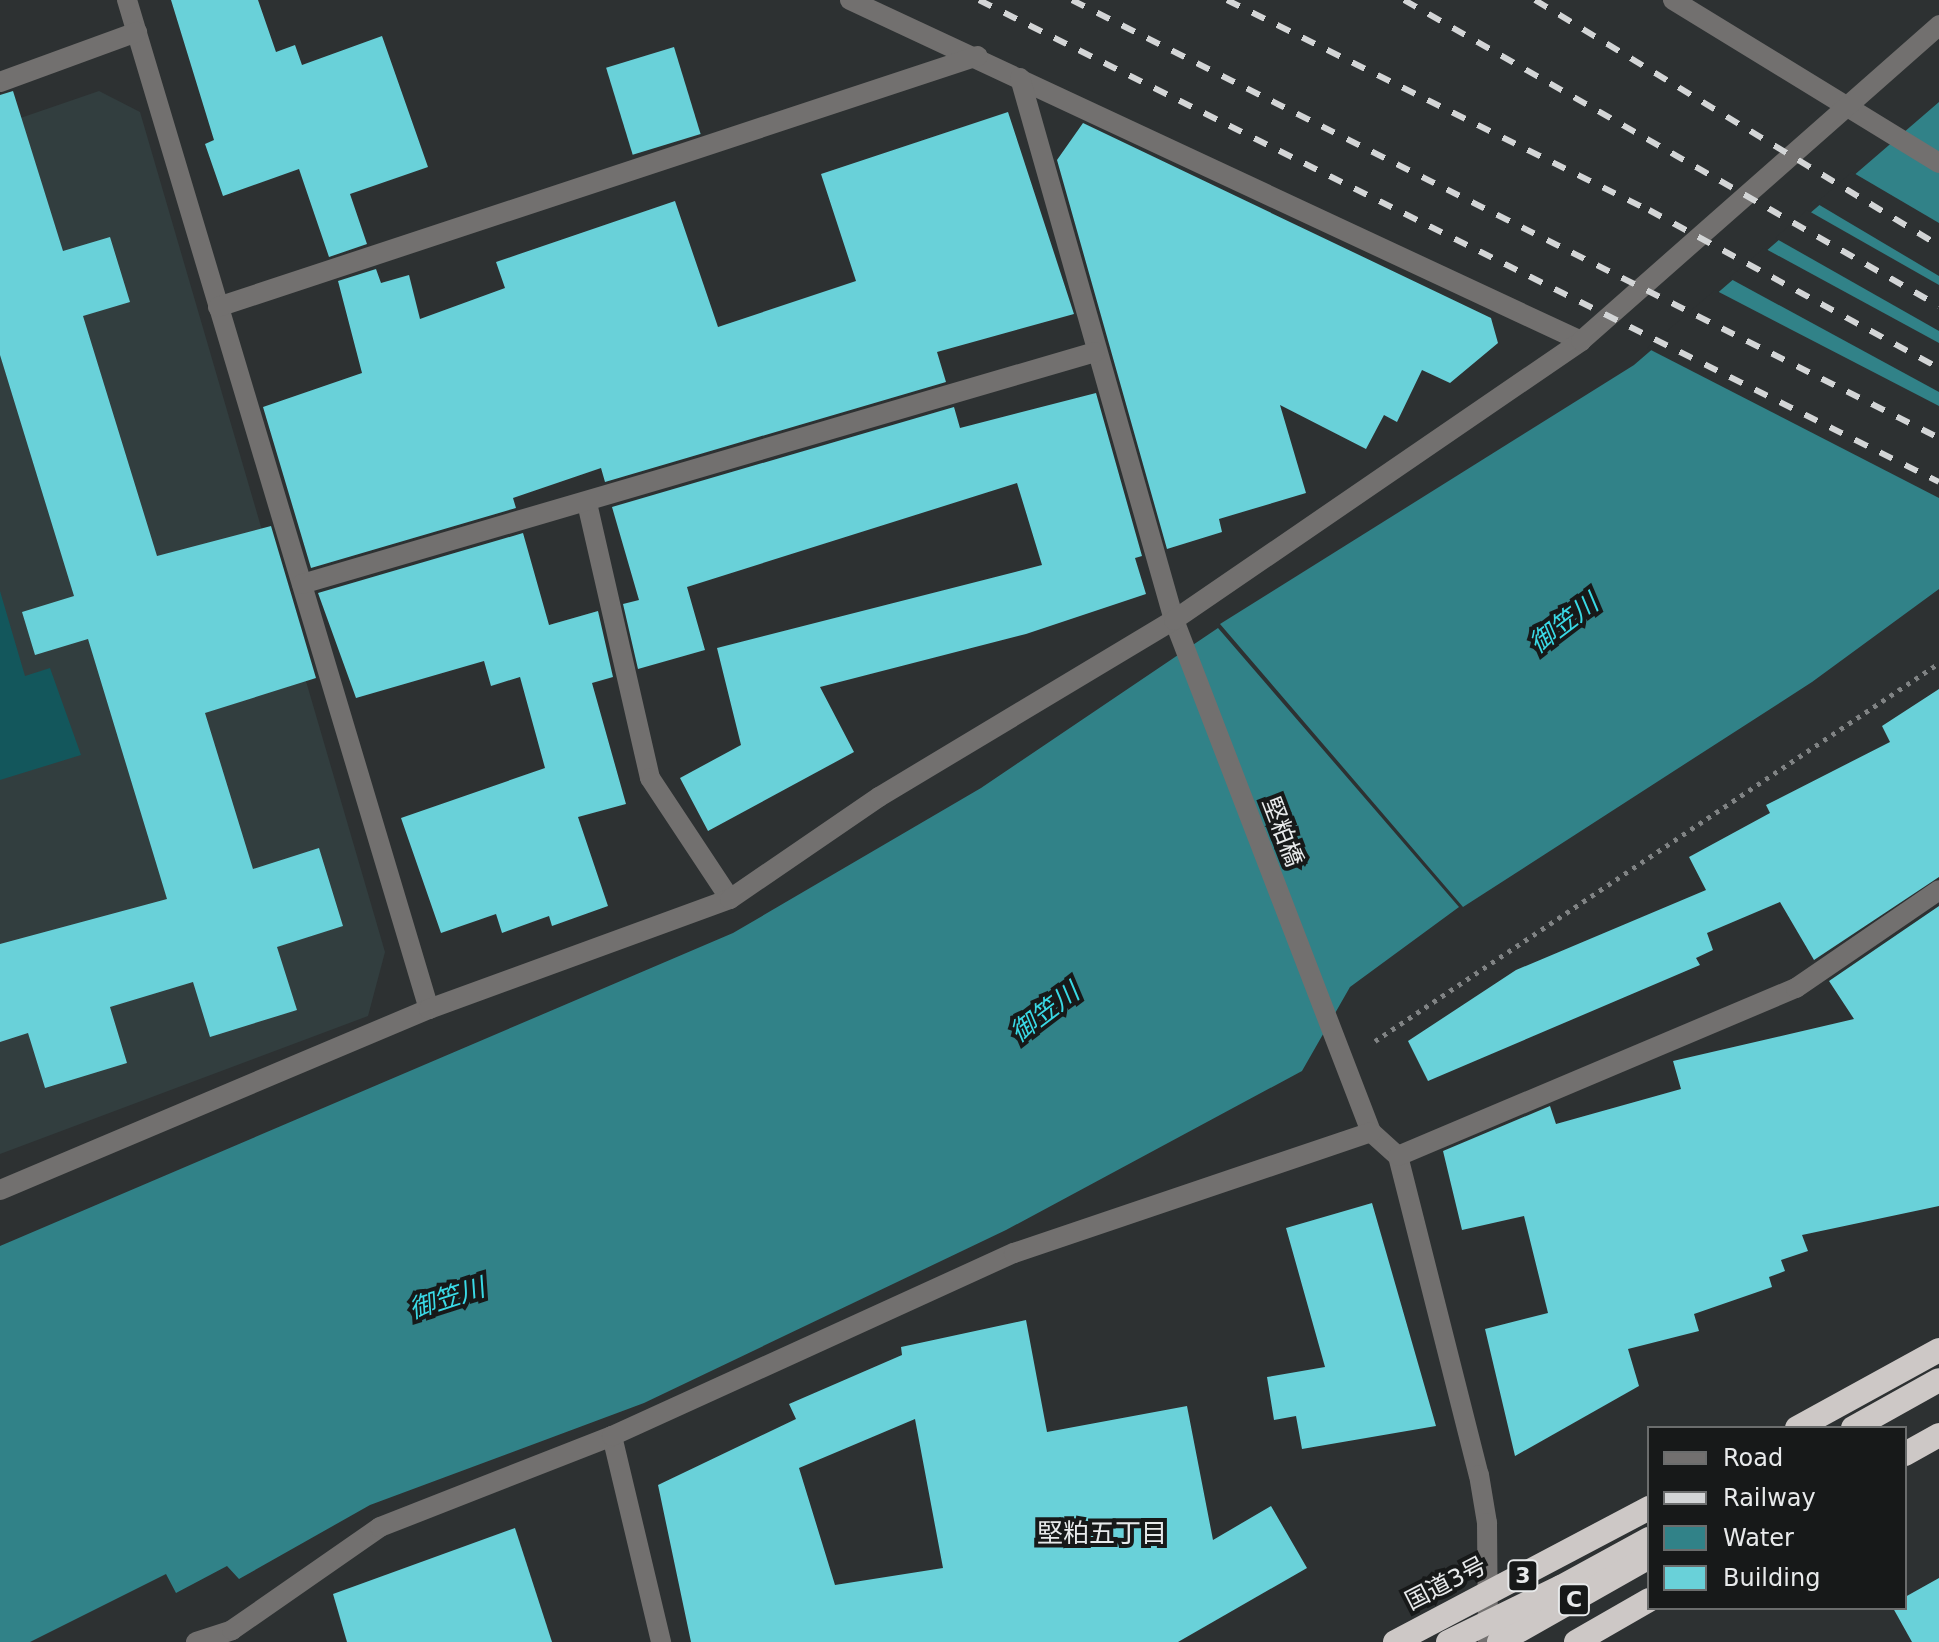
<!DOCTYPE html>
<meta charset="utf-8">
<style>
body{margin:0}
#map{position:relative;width:1939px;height:1642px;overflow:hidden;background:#2d3132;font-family:"DejaVu Sans","Noto Sans JP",sans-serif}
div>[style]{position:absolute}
.built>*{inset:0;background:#323e3f}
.green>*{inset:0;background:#13575c}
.water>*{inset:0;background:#318288}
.pier>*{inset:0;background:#2d3132}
.building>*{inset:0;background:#69d1d9;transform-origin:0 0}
.path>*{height:5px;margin-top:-2.5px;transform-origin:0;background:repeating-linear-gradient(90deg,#808384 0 4px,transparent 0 10px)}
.minor>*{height:20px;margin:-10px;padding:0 10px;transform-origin:10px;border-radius:10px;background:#72706f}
.highway>*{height:24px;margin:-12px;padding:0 12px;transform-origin:12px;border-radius:12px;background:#cdc8c6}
.rail>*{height:6px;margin-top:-3px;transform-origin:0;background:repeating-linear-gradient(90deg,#d3d5d6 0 14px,transparent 0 28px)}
.highway-bridge>*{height:24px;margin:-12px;padding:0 12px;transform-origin:12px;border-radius:12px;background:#cdc8c6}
span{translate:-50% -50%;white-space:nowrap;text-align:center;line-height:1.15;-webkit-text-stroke:8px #171919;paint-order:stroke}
.shield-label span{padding:2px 6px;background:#171919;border:2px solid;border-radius:6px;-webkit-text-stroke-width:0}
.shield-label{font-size:22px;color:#e8eaeb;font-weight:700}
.street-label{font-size:24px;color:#e8eaeb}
.water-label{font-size:26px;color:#3adae6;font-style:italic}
.neighbourhood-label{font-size:26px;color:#e8eaeb}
.legend{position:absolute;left:1647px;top:1426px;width:260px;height:184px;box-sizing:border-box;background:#171919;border:2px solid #6b6d6d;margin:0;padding:10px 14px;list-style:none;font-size:24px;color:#e8eaeb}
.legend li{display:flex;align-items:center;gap:16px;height:40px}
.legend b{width:40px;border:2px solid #6b6d6d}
</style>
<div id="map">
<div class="built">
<i style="clip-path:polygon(99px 91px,140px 112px,385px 952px,368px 1016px,0 1154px,0 125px)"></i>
</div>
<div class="green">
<i style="clip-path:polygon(0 591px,25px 676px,50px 668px,81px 755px,0 780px)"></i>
</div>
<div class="water">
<i style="clip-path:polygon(1939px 102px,1939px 589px,1812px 682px,1463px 907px,1220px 624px,1634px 365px)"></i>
<i style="clip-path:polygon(1218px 628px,1459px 907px,1350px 987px,1302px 1071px,1006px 1230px,644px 1403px,370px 1505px,239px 1579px,227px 1566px,176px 1593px,166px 1574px,30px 1642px,0 1642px,0 1246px,733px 933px,981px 788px)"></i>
</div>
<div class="pier">
<i style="clip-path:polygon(1852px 172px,1939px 223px,1939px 276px,1816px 203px)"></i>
<i style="clip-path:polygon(1807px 210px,1939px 285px,1939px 331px,1775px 238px)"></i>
<i style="clip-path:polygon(1764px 248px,1939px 343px,1939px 392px,1729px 278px)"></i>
<i style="clip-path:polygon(1715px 290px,1939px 406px,1939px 498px,1647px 348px)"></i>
</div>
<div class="building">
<i style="clip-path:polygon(171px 0,258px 0,276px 52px,295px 45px,302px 65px,382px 36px,428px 167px,350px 194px,367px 244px,329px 257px,299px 169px,223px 196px,205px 144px,214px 140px)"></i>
<i style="left:674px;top:47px;width:91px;height:71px;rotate:73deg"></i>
<i style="clip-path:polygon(13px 91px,63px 251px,110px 237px,130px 302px,83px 316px,157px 556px,271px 526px,316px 678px,205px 713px,253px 869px,319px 848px,343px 926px,277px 947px,297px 1010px,210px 1037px,193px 982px,110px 1007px,127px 1063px,45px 1088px,28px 1033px,0 1042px,0 944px,167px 899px,88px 639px,35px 655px,22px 612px,74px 596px,0 355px,0 95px)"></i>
<i style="clip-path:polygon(1008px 112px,1074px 314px,937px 352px,946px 382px,605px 482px,601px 468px,513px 498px,516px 508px,311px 568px,263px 407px,362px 373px,338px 281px,376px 269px,381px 283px,409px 275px,420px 319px,505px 288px,496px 262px,675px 201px,718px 327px,856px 281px,821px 174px)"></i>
<i style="clip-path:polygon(1083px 123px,1491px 318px,1498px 343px,1450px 383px,1422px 370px,1397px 422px,1384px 415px,1366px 449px,1280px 405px,1306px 493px,1219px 519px,1222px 532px,1167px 549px,1057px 160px)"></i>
<i style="clip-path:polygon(1096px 393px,1142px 556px,1135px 558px,1146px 594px,1026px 634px,820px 687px,854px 752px,708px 831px,680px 778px,741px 745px,717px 648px,1042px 565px,1017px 483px,687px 587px,705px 650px,638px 669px,623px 604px,639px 600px,612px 507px,954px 407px,960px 428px)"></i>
<i style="clip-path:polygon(523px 533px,549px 625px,598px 611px,613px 677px,592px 683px,626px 804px,578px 817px,608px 906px,552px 926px,549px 916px,502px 933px,496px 914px,441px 933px,401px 818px,545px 768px,520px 677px,491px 686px,484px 661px,356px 698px,318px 593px)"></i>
<i style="clip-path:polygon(1939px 689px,1939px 877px,1814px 960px,1780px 902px,1707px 933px,1713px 950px,1696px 958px,1700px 965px,1428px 1081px,1408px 1041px,1516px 970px,1706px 890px,1689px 857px,1770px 813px,1766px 805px,1890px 742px,1882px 726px)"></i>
<i style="clip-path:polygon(1939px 906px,1939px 1206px,1802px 1235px,1808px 1251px,1781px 1260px,1785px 1271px,1769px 1277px,1772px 1287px,1694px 1314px,1699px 1331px,1628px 1349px,1639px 1386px,1515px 1456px,1485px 1329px,1548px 1313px,1524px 1216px,1462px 1230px,1443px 1151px,1550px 1106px,1556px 1124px,1681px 1089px,1673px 1061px,1854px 1019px,1829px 981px)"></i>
<i style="clip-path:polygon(1372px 1203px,1436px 1426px,1302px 1449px,1296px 1416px,1274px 1420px,1267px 1377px,1325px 1367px,1286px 1228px)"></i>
<i style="clip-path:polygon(evenodd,1026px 1320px,1047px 1432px,1187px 1406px,1213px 1540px,1271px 1506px,1307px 1568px,1178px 1642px,691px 1642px,658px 1485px,796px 1419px,789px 1404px,902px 1355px,901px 1347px,1026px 1320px,915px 1419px,943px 1568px,835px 1585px,799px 1468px,915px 1419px)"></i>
<i style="clip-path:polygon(515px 1528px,552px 1642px,347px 1642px,333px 1594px)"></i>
<i style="clip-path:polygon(1939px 1578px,1939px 1642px,1912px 1642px,1893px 1608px,1905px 1608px,1905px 1597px)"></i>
</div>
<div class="path">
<i style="left:1375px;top:1041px;width:679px;rotate:-33.83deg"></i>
</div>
<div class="minor">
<i style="left:127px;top:0;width:1053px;rotate:73.34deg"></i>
<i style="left:850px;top:0;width:807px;rotate:25.01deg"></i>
<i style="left:1673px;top:0;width:312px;rotate:31.5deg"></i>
<i style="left:1020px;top:78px;width:563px;rotate:74.14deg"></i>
<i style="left:1174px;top:620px;width:549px;rotate:68.95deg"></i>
<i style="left:1371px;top:1132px;width:36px;rotate:42deg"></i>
<i style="left:1398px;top:1156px;width:329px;rotate:75.8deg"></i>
<i style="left:1479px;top:1475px;width:49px;rotate:80.5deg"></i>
<i style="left:1487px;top:1523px;width:119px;rotate:89.5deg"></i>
<i style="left:0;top:82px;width:146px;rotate:-20.1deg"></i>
<i style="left:218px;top:307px;width:800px;rotate:-18.28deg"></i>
<i style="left:587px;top:503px;width:282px;rotate:77.1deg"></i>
<i style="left:650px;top:778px;width:145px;rotate:56.5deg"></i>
<i style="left:302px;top:584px;width:826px;rotate:-16.31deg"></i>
<i style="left:1398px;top:1156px;width:432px;rotate:-22.9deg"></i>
<i style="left:1796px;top:988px;width:173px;rotate:-34.4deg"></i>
<i style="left:0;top:1190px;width:466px;rotate:-22.9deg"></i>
<i style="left:429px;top:1009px;width:320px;rotate:-20.1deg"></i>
<i style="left:730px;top:899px;width:181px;rotate:-34.4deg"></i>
<i style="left:879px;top:797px;width:344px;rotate:-31deg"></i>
<i style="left:1174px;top:620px;width:493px;rotate:-34.4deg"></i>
<i style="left:1581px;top:341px;width:478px;rotate:-41.4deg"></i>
<i style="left:612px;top:1436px;width:212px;rotate:76.6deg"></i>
<i style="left:196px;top:1642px;width:38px;rotate:-18deg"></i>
<i style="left:232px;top:1630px;width:180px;rotate:-34.8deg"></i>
<i style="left:380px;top:1527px;width:249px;rotate:-21.4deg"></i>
<i style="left:612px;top:1436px;width:442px;rotate:-24.5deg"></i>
<i style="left:1014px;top:1253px;width:377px;rotate:-18.7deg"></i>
</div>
<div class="highway">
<i style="left:1797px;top:1428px;width:162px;rotate:-28.8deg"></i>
<i style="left:1853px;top:1428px;width:98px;rotate:-29.2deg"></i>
<i style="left:1905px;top:1454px;width:39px;rotate:-29deg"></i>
<i style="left:1561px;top:1587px;width:100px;rotate:-28.6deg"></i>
<i style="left:1395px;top:1642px;width:287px;rotate:-27.8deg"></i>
<i style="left:1499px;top:1642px;width:172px;rotate:-29.5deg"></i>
<i style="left:1576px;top:1642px;width:84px;rotate:-29.9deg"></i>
</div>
<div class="rail">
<i style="left:979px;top:0;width:1074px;rotate:26.66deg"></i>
<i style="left:1072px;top:0;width:971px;rotate:26.8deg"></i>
<i style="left:1227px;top:0;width:471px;rotate:26.5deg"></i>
<i style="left:1649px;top:210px;width:330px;rotate:28.6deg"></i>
<i style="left:1404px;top:0;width:616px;rotate:29.77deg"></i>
<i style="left:1535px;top:0;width:473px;rotate:31.3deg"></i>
</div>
<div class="highway-bridge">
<i style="left:1448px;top:1642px;width:126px;rotate:-26deg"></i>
</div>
<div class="shield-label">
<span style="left:1523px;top:1576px">3</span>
<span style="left:1574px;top:1600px">C</span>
</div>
<div class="street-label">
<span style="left:1282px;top:832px;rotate:69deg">堅粕橋</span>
<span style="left:1446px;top:1584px;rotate:-27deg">国道3号</span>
</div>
<div class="water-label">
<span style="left:1564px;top:624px;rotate:-37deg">御笠川</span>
<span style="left:1045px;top:1013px;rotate:-37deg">御笠川</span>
<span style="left:447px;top:1299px;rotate:-18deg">御笠川</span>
</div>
<div class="neighbourhood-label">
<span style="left:1102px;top:1534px">堅粕五丁目</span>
</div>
<ul class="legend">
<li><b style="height:10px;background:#72706f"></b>Road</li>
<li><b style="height:10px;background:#d3d5d6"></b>Railway</li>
<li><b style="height:22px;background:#318288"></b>Water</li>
<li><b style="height:22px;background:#69d1d9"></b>Building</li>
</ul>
</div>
